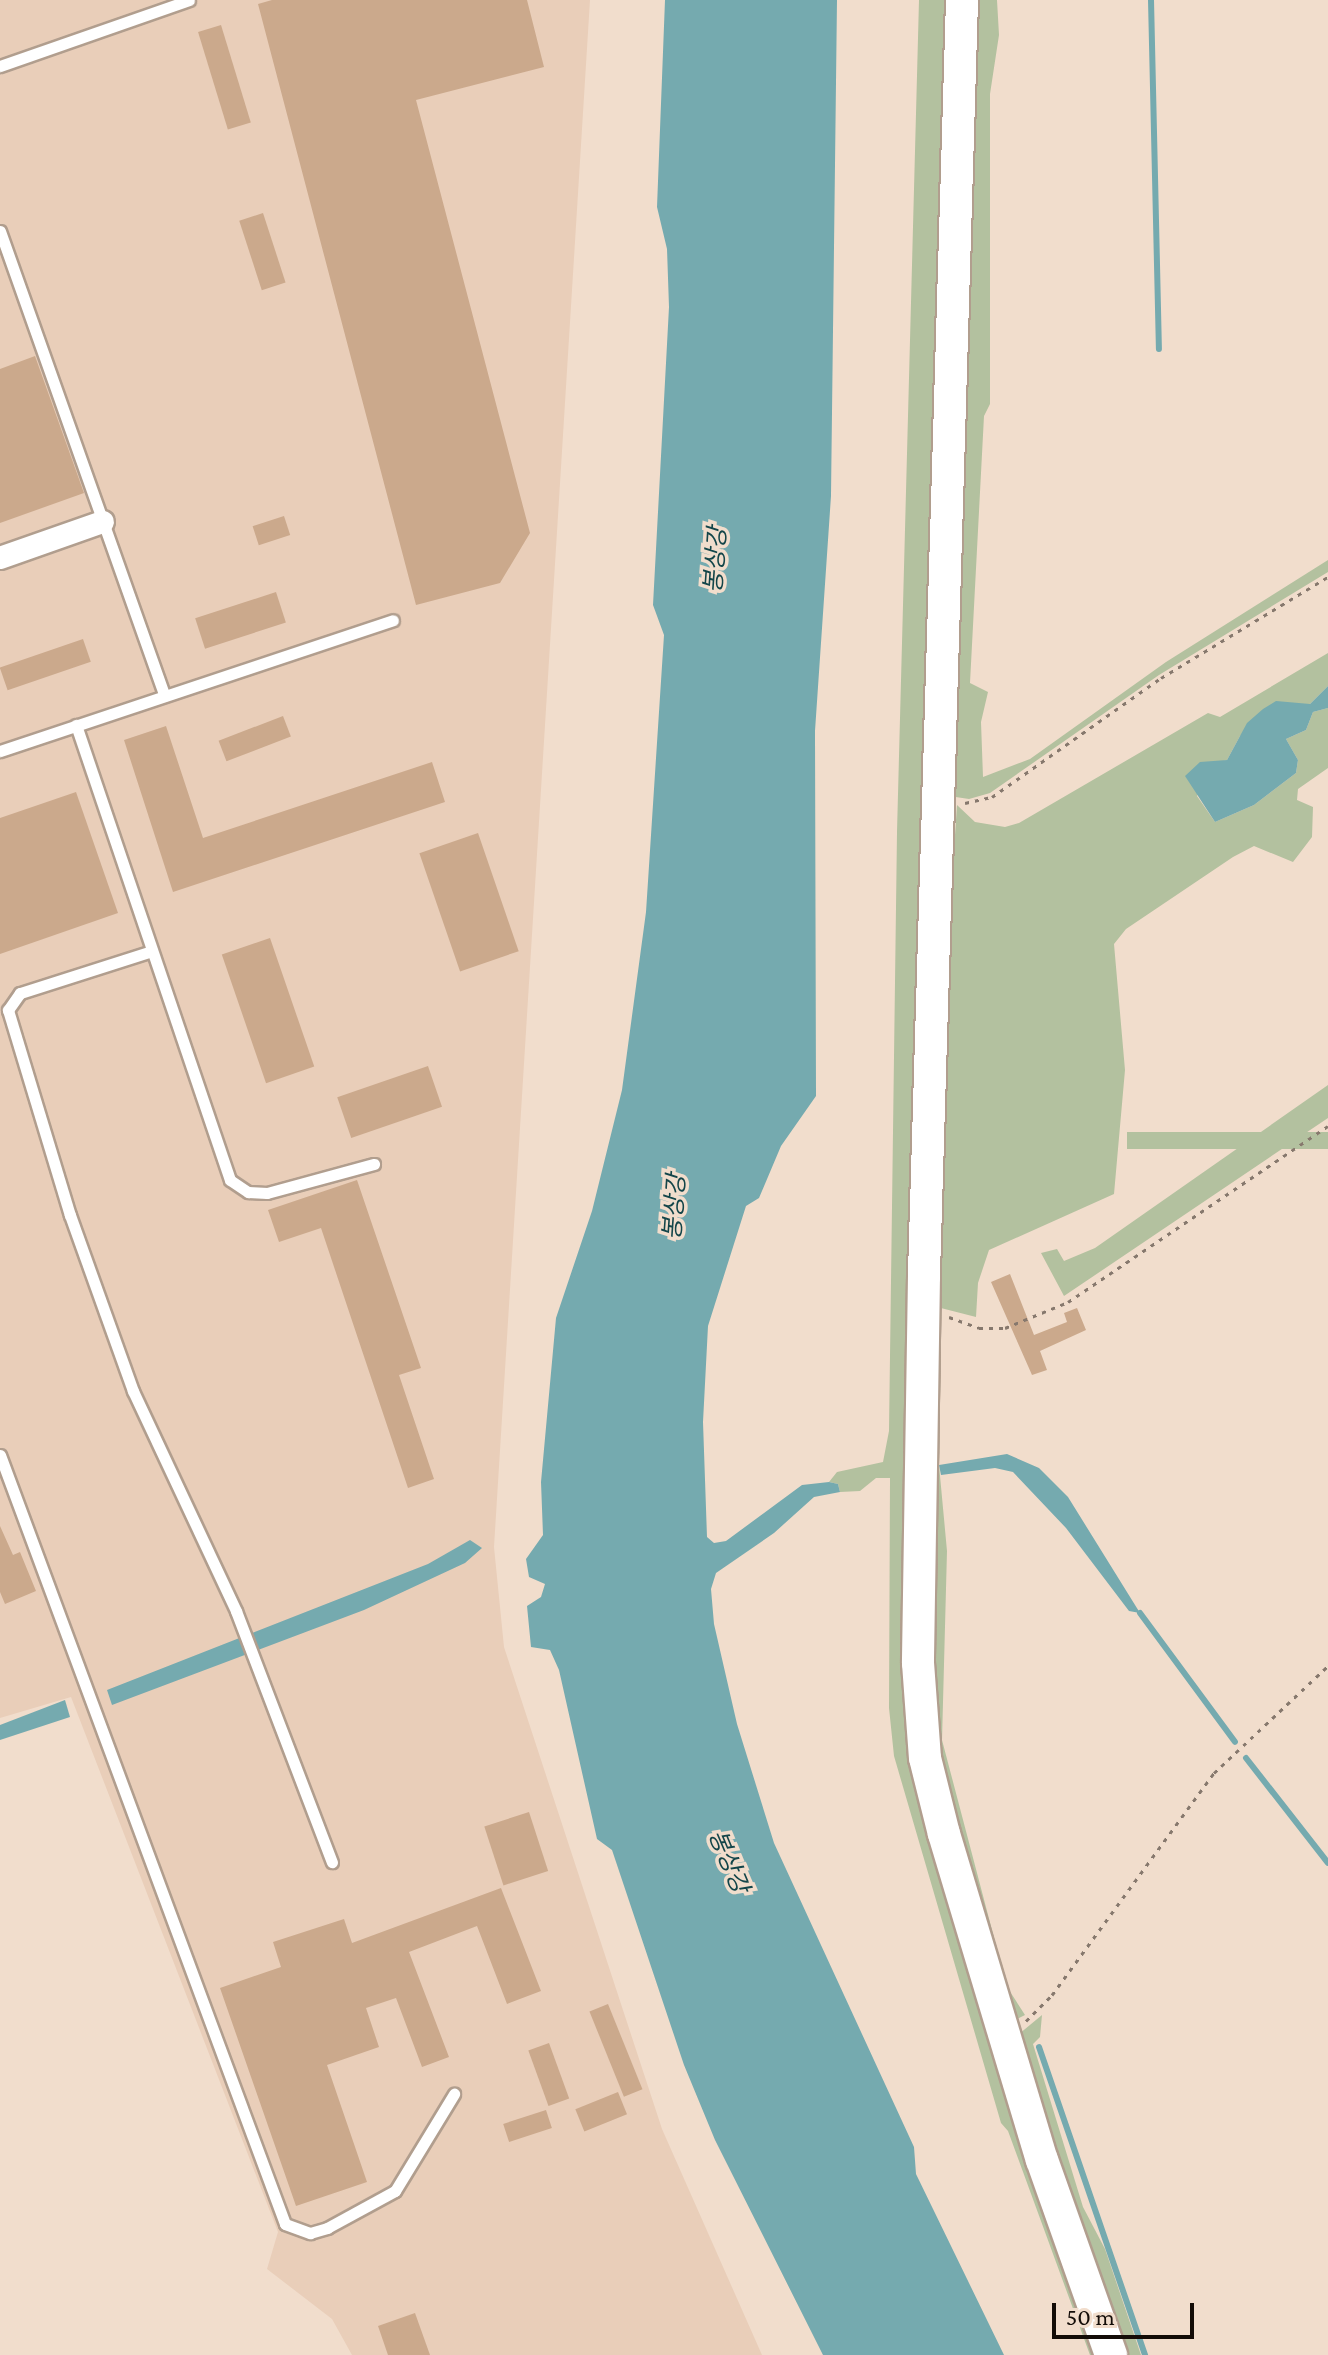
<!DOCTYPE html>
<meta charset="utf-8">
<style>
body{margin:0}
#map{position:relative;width:1328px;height:2355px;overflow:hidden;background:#f1ddcc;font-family:"Crimson Pro","Noto Sans KR",serif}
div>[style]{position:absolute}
.built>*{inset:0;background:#e9ceb9}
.green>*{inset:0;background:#b3c19f;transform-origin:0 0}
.water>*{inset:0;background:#75aaaf}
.stream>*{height:6px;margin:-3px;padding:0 3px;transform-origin:3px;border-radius:3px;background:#75aaaf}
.building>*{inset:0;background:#cba98c;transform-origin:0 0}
.path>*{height:3px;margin-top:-1.5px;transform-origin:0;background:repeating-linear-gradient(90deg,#86786d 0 4px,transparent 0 10px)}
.roads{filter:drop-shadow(2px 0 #b19e8e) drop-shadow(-2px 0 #b19e8e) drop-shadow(0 2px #b19e8e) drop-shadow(0 -2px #b19e8e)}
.lane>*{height:11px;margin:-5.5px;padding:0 5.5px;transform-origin:5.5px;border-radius:5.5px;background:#fff}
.street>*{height:22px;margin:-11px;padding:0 11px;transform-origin:11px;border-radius:11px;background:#fff}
.secondary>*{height:32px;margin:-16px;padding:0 16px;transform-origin:16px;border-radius:16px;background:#fff}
span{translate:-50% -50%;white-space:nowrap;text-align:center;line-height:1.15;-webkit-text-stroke:7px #f1ddcc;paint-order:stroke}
.water-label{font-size:24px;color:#134549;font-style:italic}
.scale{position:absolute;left:1052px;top:2303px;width:142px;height:36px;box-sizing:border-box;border:4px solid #130c07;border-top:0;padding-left:10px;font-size:24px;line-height:28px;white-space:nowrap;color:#130c07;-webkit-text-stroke:6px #f1ddcc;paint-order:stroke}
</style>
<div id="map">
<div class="built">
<i style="clip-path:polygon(0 0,590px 0,494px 1547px,504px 1647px,662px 2129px,762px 2355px,352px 2355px,332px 2319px,267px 2269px,278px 2232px,71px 1697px,0 1718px)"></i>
</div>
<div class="green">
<i style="clip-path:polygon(919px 0,953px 0,909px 1664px,1102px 2355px,1090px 2355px,1008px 2131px,1001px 2123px,894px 1756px,889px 1708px,890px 1478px,876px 1478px,860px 1491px,840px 1492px,838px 1484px,829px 1482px,837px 1472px,883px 1462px,889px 1431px,897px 832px)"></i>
<i style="clip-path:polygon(970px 0,997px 0,999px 35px,990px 94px,990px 404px,984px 416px,970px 683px,988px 692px,981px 722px,983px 777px,1030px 759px,1166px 662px,1328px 560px,1328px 572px,1159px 675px,990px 793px,969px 799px,949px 796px)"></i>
<i style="clip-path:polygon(1328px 653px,1328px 686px,1310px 704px,1288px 705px,1240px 736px,1227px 760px,1212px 764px,1197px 796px,1215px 822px,1254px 805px,1296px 773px,1298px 760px,1286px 739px,1306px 730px,1313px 712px,1328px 708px,1328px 768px,1298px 789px,1297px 800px,1313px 807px,1312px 837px,1293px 862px,1254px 846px,1233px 857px,1126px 929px,1114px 944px,1125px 1070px,1114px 1194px,989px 1250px,978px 1283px,976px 1317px,933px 1306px,941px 1045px,957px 805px,975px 822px,1005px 827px,1019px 823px,1208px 713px,1220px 717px)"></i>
<i style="clip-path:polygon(1328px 1085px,1328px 1118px,1064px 1296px,1041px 1253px,1057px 1249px,1064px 1261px,1095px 1248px)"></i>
<i style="left:1328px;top:1132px;width:17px;height:201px;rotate:90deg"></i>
<i style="clip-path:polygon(941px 1325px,939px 1465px,947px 1551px,942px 1740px,1007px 1987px,1025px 2015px,1011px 2022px,935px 1778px,930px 1329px)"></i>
<i style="clip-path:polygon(1042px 2015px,1040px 2037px,1033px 2044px,1083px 2207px,1105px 2249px,1141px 2355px,1120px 2355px,1013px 2039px)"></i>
</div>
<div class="water">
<i style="clip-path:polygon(665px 0,837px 0,831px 496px,815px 731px,816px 1096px,781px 1146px,759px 1198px,746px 1206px,708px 1326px,703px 1422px,707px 1537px,714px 1543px,726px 1541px,802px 1485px,829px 1482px,838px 1484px,840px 1492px,814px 1497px,774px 1533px,716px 1573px,711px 1589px,714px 1624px,737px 1724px,774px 1843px,914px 2147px,916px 2174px,1004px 2355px,823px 2355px,715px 2140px,684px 2065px,612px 1850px,597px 1839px,559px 1670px,550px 1650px,531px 1647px,527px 1606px,541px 1597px,545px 1584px,529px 1577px,526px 1559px,543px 1535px,541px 1482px,556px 1318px,592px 1211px,622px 1090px,646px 912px,664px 635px,653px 605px,669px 307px,667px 249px,657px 207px)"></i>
<i style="clip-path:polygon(1328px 686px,1328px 708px,1313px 712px,1306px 730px,1286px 739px,1298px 760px,1296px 773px,1254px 805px,1215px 822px,1185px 776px,1200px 762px,1227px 760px,1247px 723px,1263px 709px,1276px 701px,1310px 704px)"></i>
<i style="clip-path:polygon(1007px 1454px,1039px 1468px,1068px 1497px,1140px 1613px,1129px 1611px,1066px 1528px,1013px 1472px,995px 1468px,941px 1475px,939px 1465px)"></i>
<i style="clip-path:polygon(470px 1540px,482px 1548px,465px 1563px,364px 1610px,112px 1705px,107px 1690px,428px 1564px)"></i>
<i style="clip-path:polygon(65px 1700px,70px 1717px,0 1740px,0 1725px)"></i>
</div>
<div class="stream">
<i style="left:1151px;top:0;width:349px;rotate:88.7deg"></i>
<i style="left:1140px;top:1613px;width:160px;rotate:53.6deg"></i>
<i style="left:1246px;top:1758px;width:133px;rotate:52deg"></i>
<i style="left:1039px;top:2047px;width:326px;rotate:71deg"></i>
</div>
<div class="building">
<i style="clip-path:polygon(272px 0,527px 0,544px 67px,416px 100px,530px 533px,500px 583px,416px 605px,258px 4px)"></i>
<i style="left:221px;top:25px;width:102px;height:24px;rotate:73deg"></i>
<i style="left:263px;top:213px;width:73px;height:25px;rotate:72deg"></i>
<i style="clip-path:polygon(35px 356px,84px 493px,0 523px,0 369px)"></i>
<i style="left:284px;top:516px;width:20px;height:33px;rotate:72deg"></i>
<i style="left:276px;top:592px;width:32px;height:85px;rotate:72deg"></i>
<i style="left:83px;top:639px;width:24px;height:88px;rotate:71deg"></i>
<i style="left:283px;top:716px;width:22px;height:69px;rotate:69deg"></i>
<i style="clip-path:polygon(166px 726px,203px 838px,432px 762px,445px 802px,173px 892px,124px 740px)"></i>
<i style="clip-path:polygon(76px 792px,118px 913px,0 954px,0 818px)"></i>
<i style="left:478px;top:833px;width:125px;height:62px;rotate:71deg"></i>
<i style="left:270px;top:938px;width:136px;height:51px;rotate:71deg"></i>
<i style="left:428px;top:1066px;width:43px;height:96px;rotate:71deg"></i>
<i style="clip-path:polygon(357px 1180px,421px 1368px,399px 1375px,434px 1479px,408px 1488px,321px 1228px,279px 1242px,268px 1210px)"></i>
<i style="clip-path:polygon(1010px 1274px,1034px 1335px,1067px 1322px,1064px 1313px,1077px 1308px,1086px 1330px,1040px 1351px,1047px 1370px,1032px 1375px,991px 1282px)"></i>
<i style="clip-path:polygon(0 1526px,13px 1555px,20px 1552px,36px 1591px,5px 1604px,0 1592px)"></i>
<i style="left:529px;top:1812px;width:62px;height:47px;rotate:72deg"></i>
<i style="clip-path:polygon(501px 1888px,541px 1991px,507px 2004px,477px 1926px,409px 1952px,449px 2057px,422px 2067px,396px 1998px,366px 2008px,379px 2047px,327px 2065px,367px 2182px,296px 2206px,220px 1988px,281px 1967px,273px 1942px,344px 1919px,352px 1943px)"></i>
<i style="left:608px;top:2004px;width:92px;height:20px;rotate:68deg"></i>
<i style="left:549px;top:2043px;width:59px;height:22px;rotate:70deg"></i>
<i style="left:618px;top:2092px;width:24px;height:46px;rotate:68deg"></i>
<i style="left:546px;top:2110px;width:19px;height:45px;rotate:72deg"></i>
<i style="clip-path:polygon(415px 2313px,430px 2355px,388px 2355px,378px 2326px)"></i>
</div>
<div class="path">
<i style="left:965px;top:803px;width:28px;rotate:-13deg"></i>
<i style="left:992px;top:797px;width:207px;rotate:-35.2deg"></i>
<i style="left:1161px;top:678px;width:195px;rotate:-31.2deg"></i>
<i style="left:949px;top:1317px;width:32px;rotate:20deg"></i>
<i style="left:979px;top:1328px;width:26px"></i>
<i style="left:1005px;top:1328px;width:68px;rotate:-22.4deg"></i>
<i style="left:1068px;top:1302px;width:314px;rotate:-34.1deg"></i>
<i style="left:1026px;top:2021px;width:37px;rotate:-45deg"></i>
<i style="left:1052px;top:1995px;width:275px;rotate:-53.9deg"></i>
<i style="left:1214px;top:1773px;width:156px;rotate:-43.2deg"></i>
</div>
<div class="roads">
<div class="lane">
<i style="left:0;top:66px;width:200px;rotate:-19.2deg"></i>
<i style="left:0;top:231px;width:493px;rotate:70.5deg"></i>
<i style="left:76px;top:725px;width:480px;rotate:71.3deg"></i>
<i style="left:230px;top:1180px;width:22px;rotate:34deg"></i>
<i style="left:248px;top:1192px;width:19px;rotate:3deg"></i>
<i style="left:267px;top:1193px;width:111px;rotate:-15.2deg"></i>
<i style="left:0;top:751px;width:414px;rotate:-18.4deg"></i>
<i style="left:152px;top:951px;width:139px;rotate:162.3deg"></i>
<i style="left:20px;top:993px;width:21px;rotate:125deg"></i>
<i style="left:8px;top:1010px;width:214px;rotate:73.2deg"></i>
<i style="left:70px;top:1215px;width:187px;rotate:70.3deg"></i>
<i style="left:133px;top:1391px;width:243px;rotate:64.9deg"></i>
<i style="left:236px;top:1611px;width:269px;rotate:69.1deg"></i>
<i style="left:0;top:1455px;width:820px;rotate:69.66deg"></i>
<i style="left:285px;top:2224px;width:27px;rotate:20deg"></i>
<i style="left:310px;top:2233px;width:18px;rotate:-16deg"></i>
<i style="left:327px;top:2228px;width:77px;rotate:-28.6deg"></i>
<i style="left:395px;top:2191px;width:114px;rotate:-58.7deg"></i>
</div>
<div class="street">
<i style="left:0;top:558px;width:109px;rotate:-19.3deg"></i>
</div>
<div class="secondary">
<i style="left:962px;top:0;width:1277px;rotate:91.71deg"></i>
<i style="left:924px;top:1276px;width:387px;rotate:90.9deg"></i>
<i style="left:918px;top:1663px;width:95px;rotate:85.8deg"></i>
<i style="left:925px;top:1758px;width:78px;rotate:76deg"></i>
<i style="left:944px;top:1834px;width:340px;rotate:73.3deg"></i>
<i style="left:1042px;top:2160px;width:207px;rotate:70.5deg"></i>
</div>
</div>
<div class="water-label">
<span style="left:715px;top:560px;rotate:-86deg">봉상강</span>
<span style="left:674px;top:1207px;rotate:-86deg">봉상강</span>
<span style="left:729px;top:1861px;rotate:67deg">봉상강</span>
</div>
<div class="scale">50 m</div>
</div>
